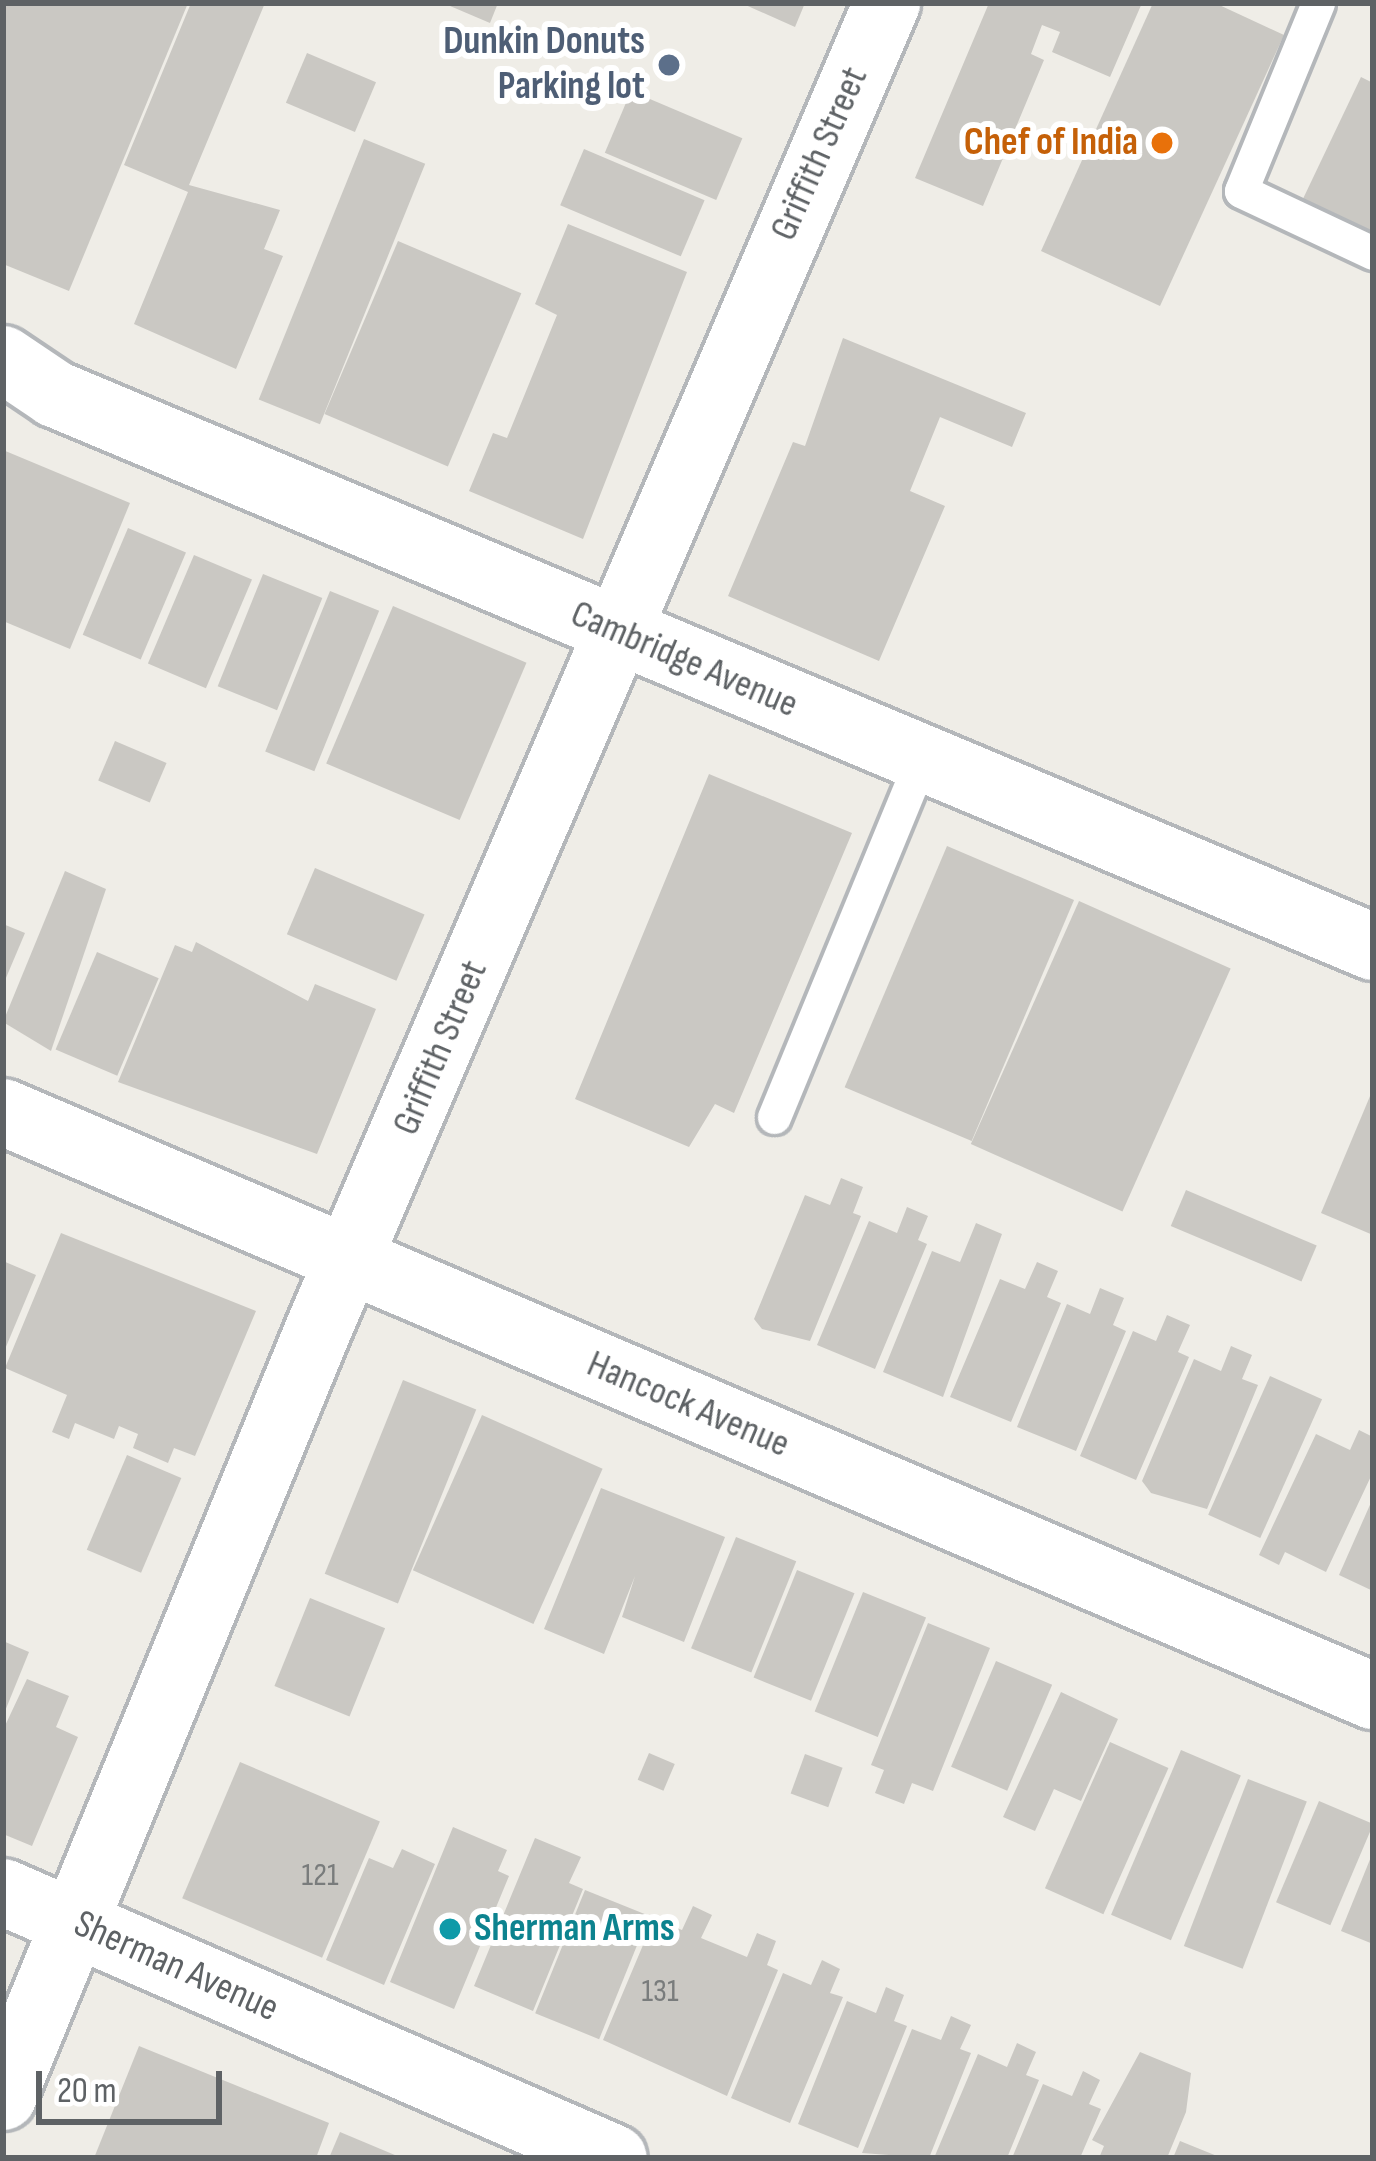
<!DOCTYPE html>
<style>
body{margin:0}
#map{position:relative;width:1376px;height:2161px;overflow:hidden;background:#efede7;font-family:"Sofia Sans Condensed",sans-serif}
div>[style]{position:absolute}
.building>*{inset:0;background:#cac8c3;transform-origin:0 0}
.roads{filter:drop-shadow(3px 0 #b4b7ba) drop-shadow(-3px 0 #b4b7ba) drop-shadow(0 3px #b4b7ba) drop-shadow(0 -3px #b4b7ba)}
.lane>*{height:33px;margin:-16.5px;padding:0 16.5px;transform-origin:16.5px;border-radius:16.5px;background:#fff}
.street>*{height:66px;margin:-33px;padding:0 33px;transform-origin:33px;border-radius:33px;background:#fff}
.dots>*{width:33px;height:33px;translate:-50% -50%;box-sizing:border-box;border:6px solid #fff;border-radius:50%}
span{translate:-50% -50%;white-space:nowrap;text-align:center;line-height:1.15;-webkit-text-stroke:12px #fff;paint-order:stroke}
.number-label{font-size:33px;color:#797c7c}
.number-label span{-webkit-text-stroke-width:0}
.service-label{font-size:39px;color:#4e5e75;font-weight:700}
.right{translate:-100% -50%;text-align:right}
.food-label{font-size:39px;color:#c56008;font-weight:700}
.street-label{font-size:39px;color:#5e6265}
.culture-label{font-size:39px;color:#0d838f;font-weight:700}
.left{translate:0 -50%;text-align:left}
.frame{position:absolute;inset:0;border:6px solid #5e6265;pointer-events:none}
.scale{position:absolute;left:36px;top:2071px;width:186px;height:54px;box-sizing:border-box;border:6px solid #5e6265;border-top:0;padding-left:15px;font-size:36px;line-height:42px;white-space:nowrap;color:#5e6265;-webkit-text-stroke:9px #fff;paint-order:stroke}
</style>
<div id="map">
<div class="building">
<i style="clip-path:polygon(3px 3px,188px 3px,69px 291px,3px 264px)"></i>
<i style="clip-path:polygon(191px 3px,265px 3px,189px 185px,280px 210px,264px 249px,283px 256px,236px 369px,134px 324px,188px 192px,124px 165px)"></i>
<i style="clip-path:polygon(443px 3px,498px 3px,490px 23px)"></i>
<i style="clip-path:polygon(741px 3px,805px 3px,795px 27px)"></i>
<i style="clip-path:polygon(989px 3px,1142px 3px,1110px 77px,1052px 52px,1060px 32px,1042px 25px,1031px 54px,1044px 60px,983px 206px,915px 178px)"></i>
<i style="clip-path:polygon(1153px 3px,1215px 3px,1284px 35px,1160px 306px,1041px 251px)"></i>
<i style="left:307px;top:53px;width:75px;height:54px;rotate:23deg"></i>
<i style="clip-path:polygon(1361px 77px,1373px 83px,1373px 237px,1301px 203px)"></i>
<i style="left:631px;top:91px;width:121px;height:67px;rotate:23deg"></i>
<i style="left:364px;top:139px;width:66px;height:281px;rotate:22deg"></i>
<i style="left:584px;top:149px;width:131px;height:61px;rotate:23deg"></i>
<i style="clip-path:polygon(568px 224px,687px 272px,583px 539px,469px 491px,493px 433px,507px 438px,557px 315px,535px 304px)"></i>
<i style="left:398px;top:241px;width:134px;height:188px;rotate:23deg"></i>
<i style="clip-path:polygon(843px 338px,1026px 413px,1012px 447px,940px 417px,910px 491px,945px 506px,879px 661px,728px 596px,793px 442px,805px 446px)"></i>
<i style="clip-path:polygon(3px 450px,130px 503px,70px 649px,3px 621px)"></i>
<i style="left:128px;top:528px;width:63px;height:116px;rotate:23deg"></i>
<i style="left:194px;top:555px;width:63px;height:118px;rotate:23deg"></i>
<i style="left:263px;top:574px;width:64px;height:121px;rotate:22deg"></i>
<i style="left:330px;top:591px;width:53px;height:173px;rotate:22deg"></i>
<i style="left:393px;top:606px;width:145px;height:171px;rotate:23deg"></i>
<i style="left:115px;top:741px;width:56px;height:43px;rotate:23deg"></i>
<i style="clip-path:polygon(709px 774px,852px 833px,734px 1113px,715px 1104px,689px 1147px,575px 1099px)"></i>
<i style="left:947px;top:846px;width:138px;height:262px;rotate:23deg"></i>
<i style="left:315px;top:868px;width:119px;height:72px;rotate:23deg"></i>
<i style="clip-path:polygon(65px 871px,106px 889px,51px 1051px,3px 1022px)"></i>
<i style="left:1079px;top:901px;width:166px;height:266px;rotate:24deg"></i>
<i style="clip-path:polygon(3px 924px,25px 933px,3px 985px)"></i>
<i style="clip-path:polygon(196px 942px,308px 1001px,315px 984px,376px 1009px,317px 1154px,118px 1082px,175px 945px,192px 952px)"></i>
<i style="left:97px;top:952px;width:67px;height:106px;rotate:23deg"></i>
<i style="clip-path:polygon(1373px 1089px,1373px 1235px,1321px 1213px)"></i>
<i style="clip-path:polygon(841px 1178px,863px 1187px,853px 1213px,861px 1216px,810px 1341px,762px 1329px,754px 1319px,805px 1195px,830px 1205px)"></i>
<i style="left:1186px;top:1190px;width:142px;height:39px;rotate:23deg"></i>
<i style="clip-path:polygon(907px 1207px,928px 1216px,918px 1240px,927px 1244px,875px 1369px,817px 1345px,869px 1221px,897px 1233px)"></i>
<i style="clip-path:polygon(976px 1223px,1002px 1234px,943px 1397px,883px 1372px,932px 1251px,960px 1262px)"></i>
<i style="clip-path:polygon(61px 1233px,256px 1311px,195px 1456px,174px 1448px,168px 1463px,133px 1448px,138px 1434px,119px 1426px,114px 1439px,75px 1423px,69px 1439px,52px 1432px,67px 1395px,5px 1368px)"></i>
<i style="clip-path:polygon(3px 1261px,36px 1275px,3px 1354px)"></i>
<i style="clip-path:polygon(1037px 1262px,1058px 1271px,1047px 1297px,1061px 1303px,1011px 1422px,950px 1397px,1000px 1279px,1025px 1289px)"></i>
<i style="clip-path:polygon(1100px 1288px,1124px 1298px,1113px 1325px,1126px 1331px,1076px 1451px,1017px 1427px,1067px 1304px,1090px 1314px)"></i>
<i style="clip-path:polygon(1167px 1315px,1190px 1325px,1178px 1352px,1189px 1357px,1136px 1480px,1080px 1456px,1133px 1331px,1156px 1341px)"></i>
<i style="clip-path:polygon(1231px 1346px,1252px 1355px,1242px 1379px,1258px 1385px,1207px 1509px,1151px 1493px,1142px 1481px,1194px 1359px,1221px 1371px)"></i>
<i style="left:1270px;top:1376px;width:57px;height:152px;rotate:24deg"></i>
<i style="left:403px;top:1380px;width:79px;height:209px;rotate:22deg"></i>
<i style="left:482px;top:1415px;width:132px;height:170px;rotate:24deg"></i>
<i style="clip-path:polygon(1359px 1430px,1373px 1437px,1373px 1472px,1326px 1572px,1285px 1552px,1279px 1565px,1259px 1555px,1316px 1434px,1350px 1450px)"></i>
<i style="left:127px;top:1455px;width:59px;height:103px;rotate:23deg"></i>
<i style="clip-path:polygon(601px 1488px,725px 1537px,684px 1642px,622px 1617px,635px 1576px,604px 1654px,544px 1629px)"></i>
<i style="clip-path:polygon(1373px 1498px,1373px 1591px,1339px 1575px)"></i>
<i style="left:736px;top:1537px;width:65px;height:120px;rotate:22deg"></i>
<i style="left:797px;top:1570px;width:62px;height:116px;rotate:22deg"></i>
<i style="left:863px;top:1592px;width:68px;height:129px;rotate:22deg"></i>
<i style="left:310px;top:1598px;width:81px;height:95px;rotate:22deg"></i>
<i style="clip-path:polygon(928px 1623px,990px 1648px,933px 1791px,912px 1783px,904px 1804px,875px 1793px,884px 1770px,871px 1765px)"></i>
<i style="clip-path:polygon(3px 1641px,29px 1652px,3px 1716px)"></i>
<i style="left:996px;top:1661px;width:61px;height:115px;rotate:23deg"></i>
<i style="clip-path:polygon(27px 1679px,69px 1696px,56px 1727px,78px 1737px,32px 1846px,3px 1834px,3px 1730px)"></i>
<i style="clip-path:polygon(1061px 1692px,1118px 1719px,1081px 1801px,1054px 1789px,1035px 1831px,1003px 1817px)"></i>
<i style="left:1110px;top:1742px;width:64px;height:160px;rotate:24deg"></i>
<i style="left:1181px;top:1750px;width:65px;height:179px;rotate:23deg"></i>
<i style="left:649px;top:1753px;width:28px;height:29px;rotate:23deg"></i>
<i style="left:805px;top:1754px;width:40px;height:42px;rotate:20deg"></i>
<i style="left:240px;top:1762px;width:152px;height:148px;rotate:23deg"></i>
<i style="left:1248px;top:1779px;width:63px;height:179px;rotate:21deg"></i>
<i style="left:1319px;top:1801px;width:59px;height:110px;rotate:23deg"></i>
<i style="clip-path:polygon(453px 1827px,507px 1850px,498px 1871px,509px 1876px,454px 2009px,390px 1982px)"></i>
<i style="clip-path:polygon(535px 1838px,581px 1857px,569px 1883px,583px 1889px,533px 2011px,474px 1986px)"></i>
<i style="clip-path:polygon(402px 1849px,435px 1864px,384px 1985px,326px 1960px,369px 1858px,393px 1868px)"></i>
<i style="clip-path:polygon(1373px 1852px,1373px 1944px,1341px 1931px)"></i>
<i style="left:585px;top:1890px;width:69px;height:133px;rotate:22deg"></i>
<i style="clip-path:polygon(693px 1906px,712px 1915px,701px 1938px,747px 1957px,757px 1933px,776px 1941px,767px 1965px,778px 1970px,727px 2096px,603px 2040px,654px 1919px,682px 1930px)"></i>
<i style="clip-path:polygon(822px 1960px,840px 1969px,830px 1993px,843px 1997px,790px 2123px,731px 2098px,783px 1973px,811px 1985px)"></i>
<i style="clip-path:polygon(886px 1987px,904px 1995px,894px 2021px,907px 2026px,858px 2148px,798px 2124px,847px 2001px,876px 2013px)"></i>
<i style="clip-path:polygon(951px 2016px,971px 2025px,960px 2049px,971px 2053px,929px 2158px,862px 2153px,912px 2029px,941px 2040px)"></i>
<i style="clip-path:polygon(1017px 2043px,1036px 2052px,1026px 2075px,1039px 2080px,1007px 2158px,934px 2158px,978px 2054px,1007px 2067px)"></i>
<i style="clip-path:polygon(139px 2046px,329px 2123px,316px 2158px,94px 2158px)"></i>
<i style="clip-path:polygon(1140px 2052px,1191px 2073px,1186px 2112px,1167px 2158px,1099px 2158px,1104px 2146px,1092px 2140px)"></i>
<i style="clip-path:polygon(1083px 2071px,1100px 2080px,1089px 2104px,1101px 2109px,1080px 2158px,1012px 2158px,1043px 2084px,1072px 2096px)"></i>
<i style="clip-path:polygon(340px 2132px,402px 2158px,329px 2158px)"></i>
<i style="clip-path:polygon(1180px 2141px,1222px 2158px,1173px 2158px)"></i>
</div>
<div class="roads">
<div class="lane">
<i style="left:1318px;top:3px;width:203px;rotate:112.3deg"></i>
<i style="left:1241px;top:191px;width:146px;rotate:25.2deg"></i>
<i style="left:774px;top:1117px;width:385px;rotate:-67.6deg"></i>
</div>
<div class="street">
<i style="left:3px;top:359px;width:63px;rotate:33.9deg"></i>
<i style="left:55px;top:394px;width:1429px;rotate:22.76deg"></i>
<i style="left:3px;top:1112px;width:1489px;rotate:23.09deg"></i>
<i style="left:3px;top:1892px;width:666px;rotate:23.53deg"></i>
<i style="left:3px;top:2097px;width:829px;rotate:-67.67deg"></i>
<i style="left:318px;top:1330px;width:1444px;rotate:-66.79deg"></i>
</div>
</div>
<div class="dots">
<i style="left:669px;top:65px;background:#5c6f8a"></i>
<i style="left:1162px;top:143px;background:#e8710a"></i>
<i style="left:450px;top:1929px;background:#0f9aa8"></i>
</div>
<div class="number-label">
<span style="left:320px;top:1876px">121</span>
<span style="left:660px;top:1992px">131</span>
</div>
<div class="service-label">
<span class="right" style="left:645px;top:65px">Dunkin Donuts<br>Parking lot</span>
</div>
<div class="food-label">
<span class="right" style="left:1138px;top:143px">Chef of India</span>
</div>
<div class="street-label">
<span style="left:820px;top:154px;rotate:-66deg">Griffith Street</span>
<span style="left:684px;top:660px;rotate:23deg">Cambridge Avenue</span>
<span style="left:441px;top:1048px;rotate:-67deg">Griffith Street</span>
<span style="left:688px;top:1405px;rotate:23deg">Hancock Avenue</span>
<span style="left:176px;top:1967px;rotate:24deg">Sherman Avenue</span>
</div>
<div class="culture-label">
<span class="left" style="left:474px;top:1929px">Sherman Arms</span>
</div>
<div class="frame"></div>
<div class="scale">20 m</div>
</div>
